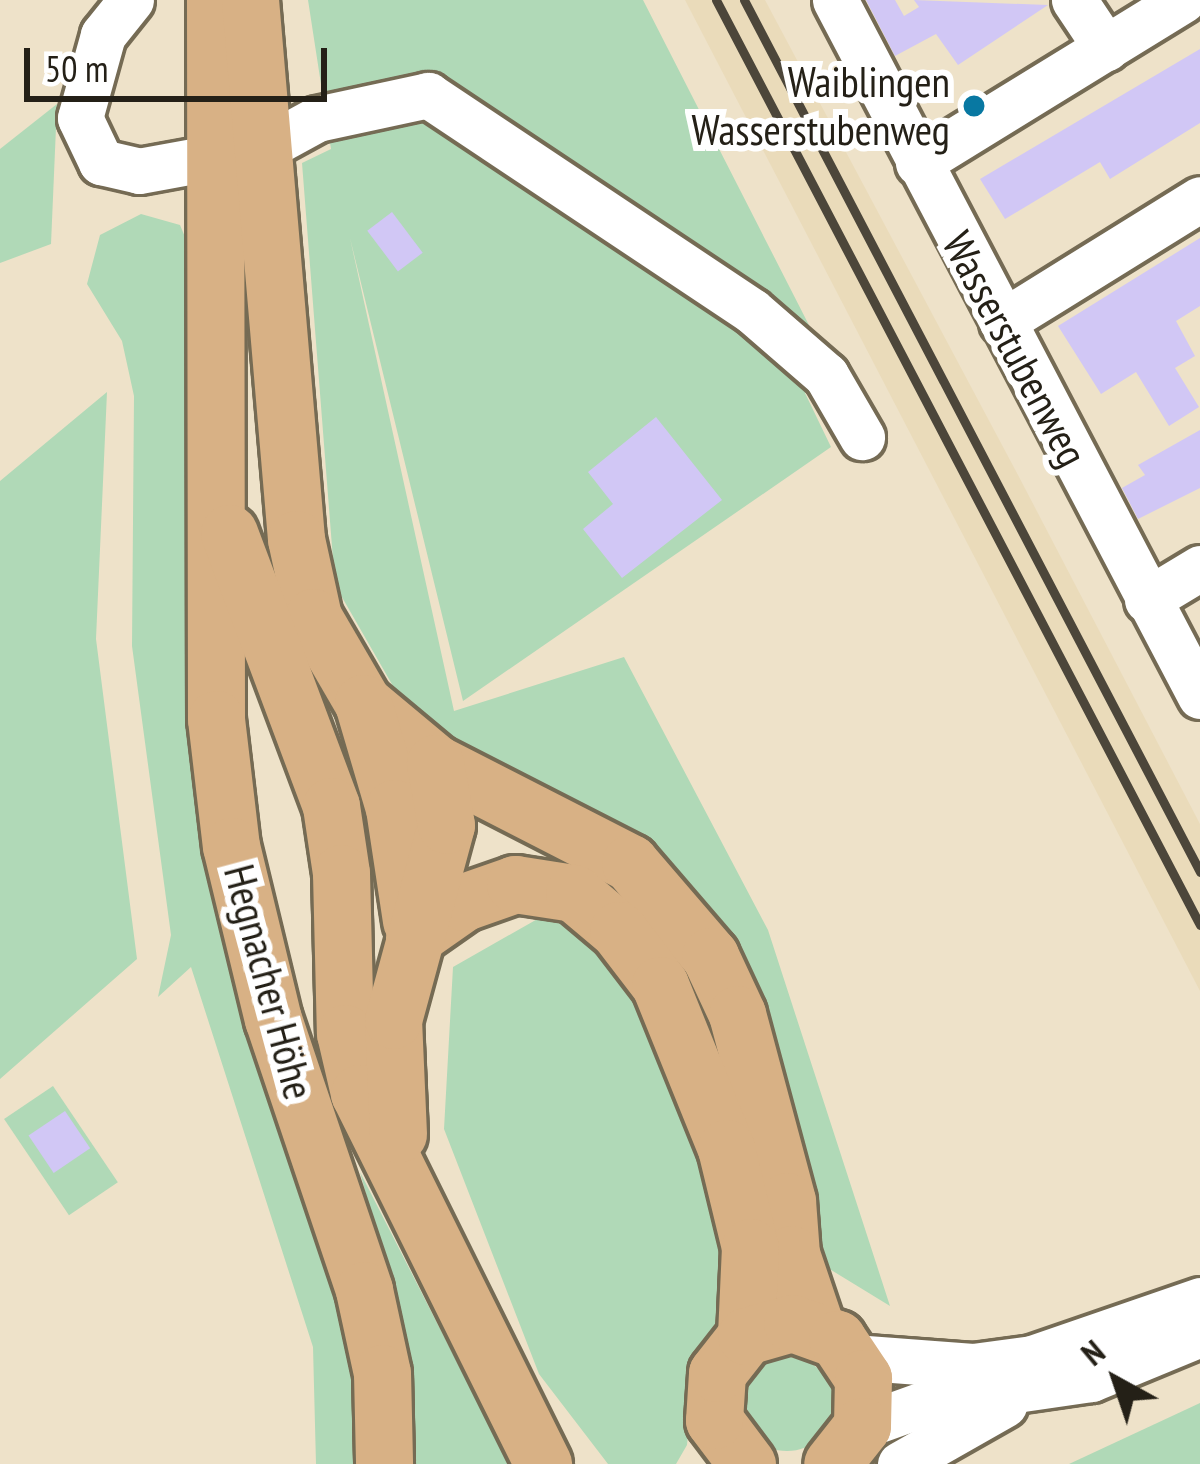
<!DOCTYPE html>
<meta charset="utf-8">
<style>
body{margin:0}
#map{position:relative;width:1200px;height:1464px;overflow:hidden;background:#eee2c9;font-family:"PT Sans Narrow",sans-serif}
div>[style]{position:absolute}
.built>*{inset:0;background:#eadbba}
.green>*{inset:0;background:#b0d9b7;transform-origin:0 0}
.round{border-radius:50%}
.building>*{inset:0;background:#d1c7f5;transform-origin:0 0}
.roads{filter:drop-shadow(3px 0 #756b54) drop-shadow(-3px 0 #756b54) drop-shadow(0 3px #756b54) drop-shadow(0 -3px #756b54)}
.minor>*{height:45px;margin:-22.5px;padding:0 22.5px;transform-origin:22.5px;border-radius:22.5px;background:#fff}
.major>*{height:57px;margin:-28.5px;padding:0 28.5px;transform-origin:28.5px;border-radius:28.5px;background:#d8b185}
.rail>*{height:9px;margin:-4.5px;padding:0 4.5px;transform-origin:4.5px;border-radius:4.5px;background:#4c463a}
.dots>*{width:33px;height:33px;translate:-50% -50%;box-sizing:border-box;border:6px solid #fff;border-radius:50%}
span{translate:-50% -50%;white-space:nowrap;text-align:center;line-height:1.15;-webkit-text-stroke:12px #fff;paint-order:stroke}
.poi-label{font-size:42px;color:#242017}
.right{translate:-100% -50%;text-align:right}
.street-label{font-size:42px;color:#242017}
.north{position:absolute;left:1056px;top:1320px;width:120px;height:120px;-webkit-text-stroke:9px #fff;paint-order:stroke;rotate:320deg;font-size:33px;font-weight:700;line-height:48px;text-align:center;color:#242017}
.north::after{content:'';display:block;margin:auto;width:42px;height:54px;background:#242017;clip-path:polygon(50% 0,100% 100%,50% 72%,0 100%)}
.scale{position:absolute;left:24px;top:48px;width:303px;height:54px;box-sizing:border-box;border:6px solid #242017;border-top:0;padding-left:15px;font-size:36px;line-height:42px;white-space:nowrap;color:#242017;-webkit-text-stroke:9px #fff;paint-order:stroke}
</style>
<div id="map">
<div class="built">
<i style="clip-path:polygon(685px 0,765px 0,1018px 475px,1200px 824px,1200px 991px)"></i>
</div>
<div class="green">
<i style="clip-path:polygon(308px 0,643px 0,814px 335px,805px 393px,831px 447px,463px 701px,350px 238px,454px 711px,624px 657px,768px 930px,890px 1306px,823px 1265px,748px 984px,405px 707px,335px 585px,302px 163px,331px 149px)"></i>
<i style="clip-path:polygon(57px 104px,51px 244px,0 263px,0 149px)"></i>
<i style="clip-path:polygon(141px 214px,180px 225px,196px 263px,189px 617px,365px 1400px,360px 1464px,316px 1464px,313px 1347px,191px 967px,158px 997px,171px 935px,132px 646px,134px 396px,122px 341px,87px 284px,100px 235px)"></i>
<i style="clip-path:polygon(107px 392px,96px 639px,137px 959px,0 1079px,0 481px)"></i>
<i style="clip-path:polygon(548px 913px,577px 921px,660px 1026px,732px 1256px,727px 1318px,695px 1363px,687px 1445px,676px 1464px,608px 1464px,539px 1374px,444px 1129px,453px 967px)"></i>
<i style="left:53px;top:1086px;width:116px;height:59px;rotate:56deg"></i>
<i style="clip-path:polygon(360px 1172px,509px 1464px,410px 1464px,413px 1370px)"></i>
<i class="round" style="left:740px;top:1357px;width:94px;height:94px"></i>
<i style="clip-path:polygon(1200px 1403px,1200px 1464px,1069px 1464px)"></i>
</div>
<div class="building">
<i style="clip-path:polygon(866px 0,895px 0,904px 16px,919px 7px,914px 0,1048px 5px,958px 65px,936px 34px,895px 56px)"></i>
<i style="clip-path:polygon(1200px 49px,1200px 123px,1110px 179px,1100px 162px,1005px 219px,980px 179px)"></i>
<i style="left:392px;top:212px;width:51px;height:31px;rotate:53deg"></i>
<i style="clip-path:polygon(1200px 238px,1200px 306px,1176px 321px,1195px 356px,1175px 368px,1199px 407px,1169px 426px,1136px 372px,1101px 394px,1058px 326px)"></i>
<i style="clip-path:polygon(656px 417px,722px 500px,622px 578px,583px 529px,613px 504px,588px 472px)"></i>
<i style="clip-path:polygon(1200px 430px,1200px 488px,1138px 519px,1122px 488px,1145px 475px,1138px 465px)"></i>
<i style="left:65px;top:1111px;width:45px;height:44px;rotate:56deg"></i>
</div>
<div class="roads">
<div class="minor">
<i style="left:131px;top:0;width:45px;rotate:128.7deg"></i>
<i style="left:103px;top:35px;width:86px;rotate:105.5deg"></i>
<i style="left:80px;top:118px;width:49px;rotate:64.5deg"></i>
<i style="left:101px;top:162px;width:39px;rotate:13deg"></i>
<i style="left:139px;top:171px;width:127px;rotate:-10.4deg"></i>
<i style="left:264px;top:148px;width:60px;rotate:-28.7deg"></i>
<i style="left:317px;top:119px;width:114px;rotate:-12.2deg"></i>
<i style="left:428px;top:95px;width:389px;rotate:33.7deg"></i>
<i style="left:752px;top:311px;width:98px;rotate:40.9deg"></i>
<i style="left:826px;top:375px;width:72px;rotate:59.9deg"></i>
<i style="left:835px;top:0;width:786px;rotate:62.33deg"></i>
<i style="left:1074px;top:0;width:58px;rotate:56.3deg"></i>
<i style="left:918px;top:163px;width:311px;rotate:-31.6deg"></i>
<i style="left:1002px;top:322px;width:233px;rotate:-31.8deg"></i>
<i style="left:1147px;top:600px;width:62px;rotate:-31.1deg"></i>
<i style="left:853px;top:1357px;width:120px;rotate:4.3deg"></i>
<i style="left:973px;top:1366px;width:60px;rotate:-7.7deg"></i>
<i style="left:1032px;top:1358px;width:178px;rotate:-19deg"></i>
<i style="left:862px;top:1426px;width:68px;rotate:-19.8deg"></i>
<i style="left:926px;top:1403px;width:167px;rotate:-8.3deg"></i>
<i style="left:1091px;top:1379px;width:118px;rotate:-22.4deg"></i>
<i style="left:900px;top:1464px;width:120px;rotate:-29.6deg"></i>
</div>
<div class="major">
<i style="left:215px;top:0;width:719px;rotate:89.92deg"></i>
<i style="left:216px;top:719px;width:128px;rotate:83.3deg"></i>
<i style="left:231px;top:846px;width:178px;rotate:76.4deg"></i>
<i style="left:273px;top:1019px;width:286px;rotate:71.4deg"></i>
<i style="left:364px;top:1290px;width:85px;rotate:77.8deg"></i>
<i style="left:382px;top:1373px;width:91px;rotate:88.7deg"></i>
<i style="left:250px;top:0;width:541px;rotate:85.12deg"></i>
<i style="left:296px;top:539px;width:80px;rotate:77.7deg"></i>
<i style="left:313px;top:617px;width:99px;rotate:59.8deg"></i>
<i style="left:363px;top:703px;width:94px;rotate:39.8deg"></i>
<i style="left:435px;top:763px;width:219px;rotate:27.1deg"></i>
<i style="left:630px;top:863px;width:123px;rotate:49.3deg"></i>
<i style="left:710px;top:956px;width:64px;rotate:65deg"></i>
<i style="left:737px;top:1014px;width:194px;rotate:75deg"></i>
<i style="left:787px;top:1201px;width:53px;rotate:85.7deg"></i>
<i style="left:791px;top:1254px;width:78px;rotate:71.3deg"></i>
<i style="left:229px;top:533px;width:291px;rotate:69.5deg"></i>
<i style="left:331px;top:806px;width:68px;rotate:81.5deg"></i>
<i style="left:341px;top:873px;width:160px;rotate:88.6deg"></i>
<i style="left:345px;top:1033px;width:62px;rotate:76.9deg"></i>
<i style="left:359px;top:1093px;width:414px;rotate:63.6deg"></i>
<i style="left:363px;top:703px;width:109px;rotate:73.6deg"></i>
<i style="left:394px;top:808px;width:114px;rotate:81.4deg"></i>
<i style="left:414px;top:937px;width:61px;rotate:-35deg"></i>
<i style="left:464px;top:902px;width:54px;rotate:-19.4deg"></i>
<i style="left:515px;top:884px;width:60px;rotate:8.7deg"></i>
<i style="left:574px;top:893px;width:57px;rotate:40.1deg"></i>
<i style="left:618px;top:930px;width:69px;rotate:52.6deg"></i>
<i style="left:660px;top:985px;width:176px;rotate:68deg"></i>
<i style="left:726px;top:1148px;width:102px;rotate:76.4deg"></i>
<i style="left:750px;top:1247px;width:89px;rotate:92.6deg"></i>
<i style="left:398px;top:1134px;width:114px;rotate:-92.5deg"></i>
<i style="left:393px;top:1020px;width:202px;rotate:-74.8deg"></i>
<i style="left:446px;top:825px;width:63px;rotate:-100.1deg"></i>
<i style="left:747px;top:1464px;width:55px;rotate:-126.9deg"></i>
<i style="left:714px;top:1420px;width:47px;rotate:-86.3deg"></i>
<i style="left:717px;top:1373px;width:47px;rotate:-51.9deg"></i>
<i style="left:746px;top:1336px;width:48px;rotate:-15.8deg"></i>
<i style="left:792px;top:1323px;width:48px;rotate:19.6deg"></i>
<i style="left:837px;top:1339px;width:47px;rotate:56.3deg"></i>
<i style="left:863px;top:1378px;width:48px;rotate:91.2deg"></i>
<i style="left:862px;top:1426px;width:48px;rotate:128.3deg"></i>
</div>
</div>
<div class="rail">
<i style="left:716px;top:0;width:1044px;rotate:62.38deg"></i>
<i style="left:744px;top:0;width:984px;rotate:62.39deg"></i>
</div>
<div class="dots">
<i style="left:974px;top:106px;background:#0878a2"></i>
</div>
<div class="poi-label">
<span class="right" style="left:950px;top:106px">Waiblingen<br>Wasserstubenweg</span>
</div>
<div class="street-label">
<span style="left:1015px;top:349px;rotate:62deg">Wasserstubenweg</span>
<span style="left:269px;top:982px;rotate:75deg">Hegnacher Höhe</span>
</div>
<div class="north">N</div>
<div class="scale">50 m</div>
</div>
